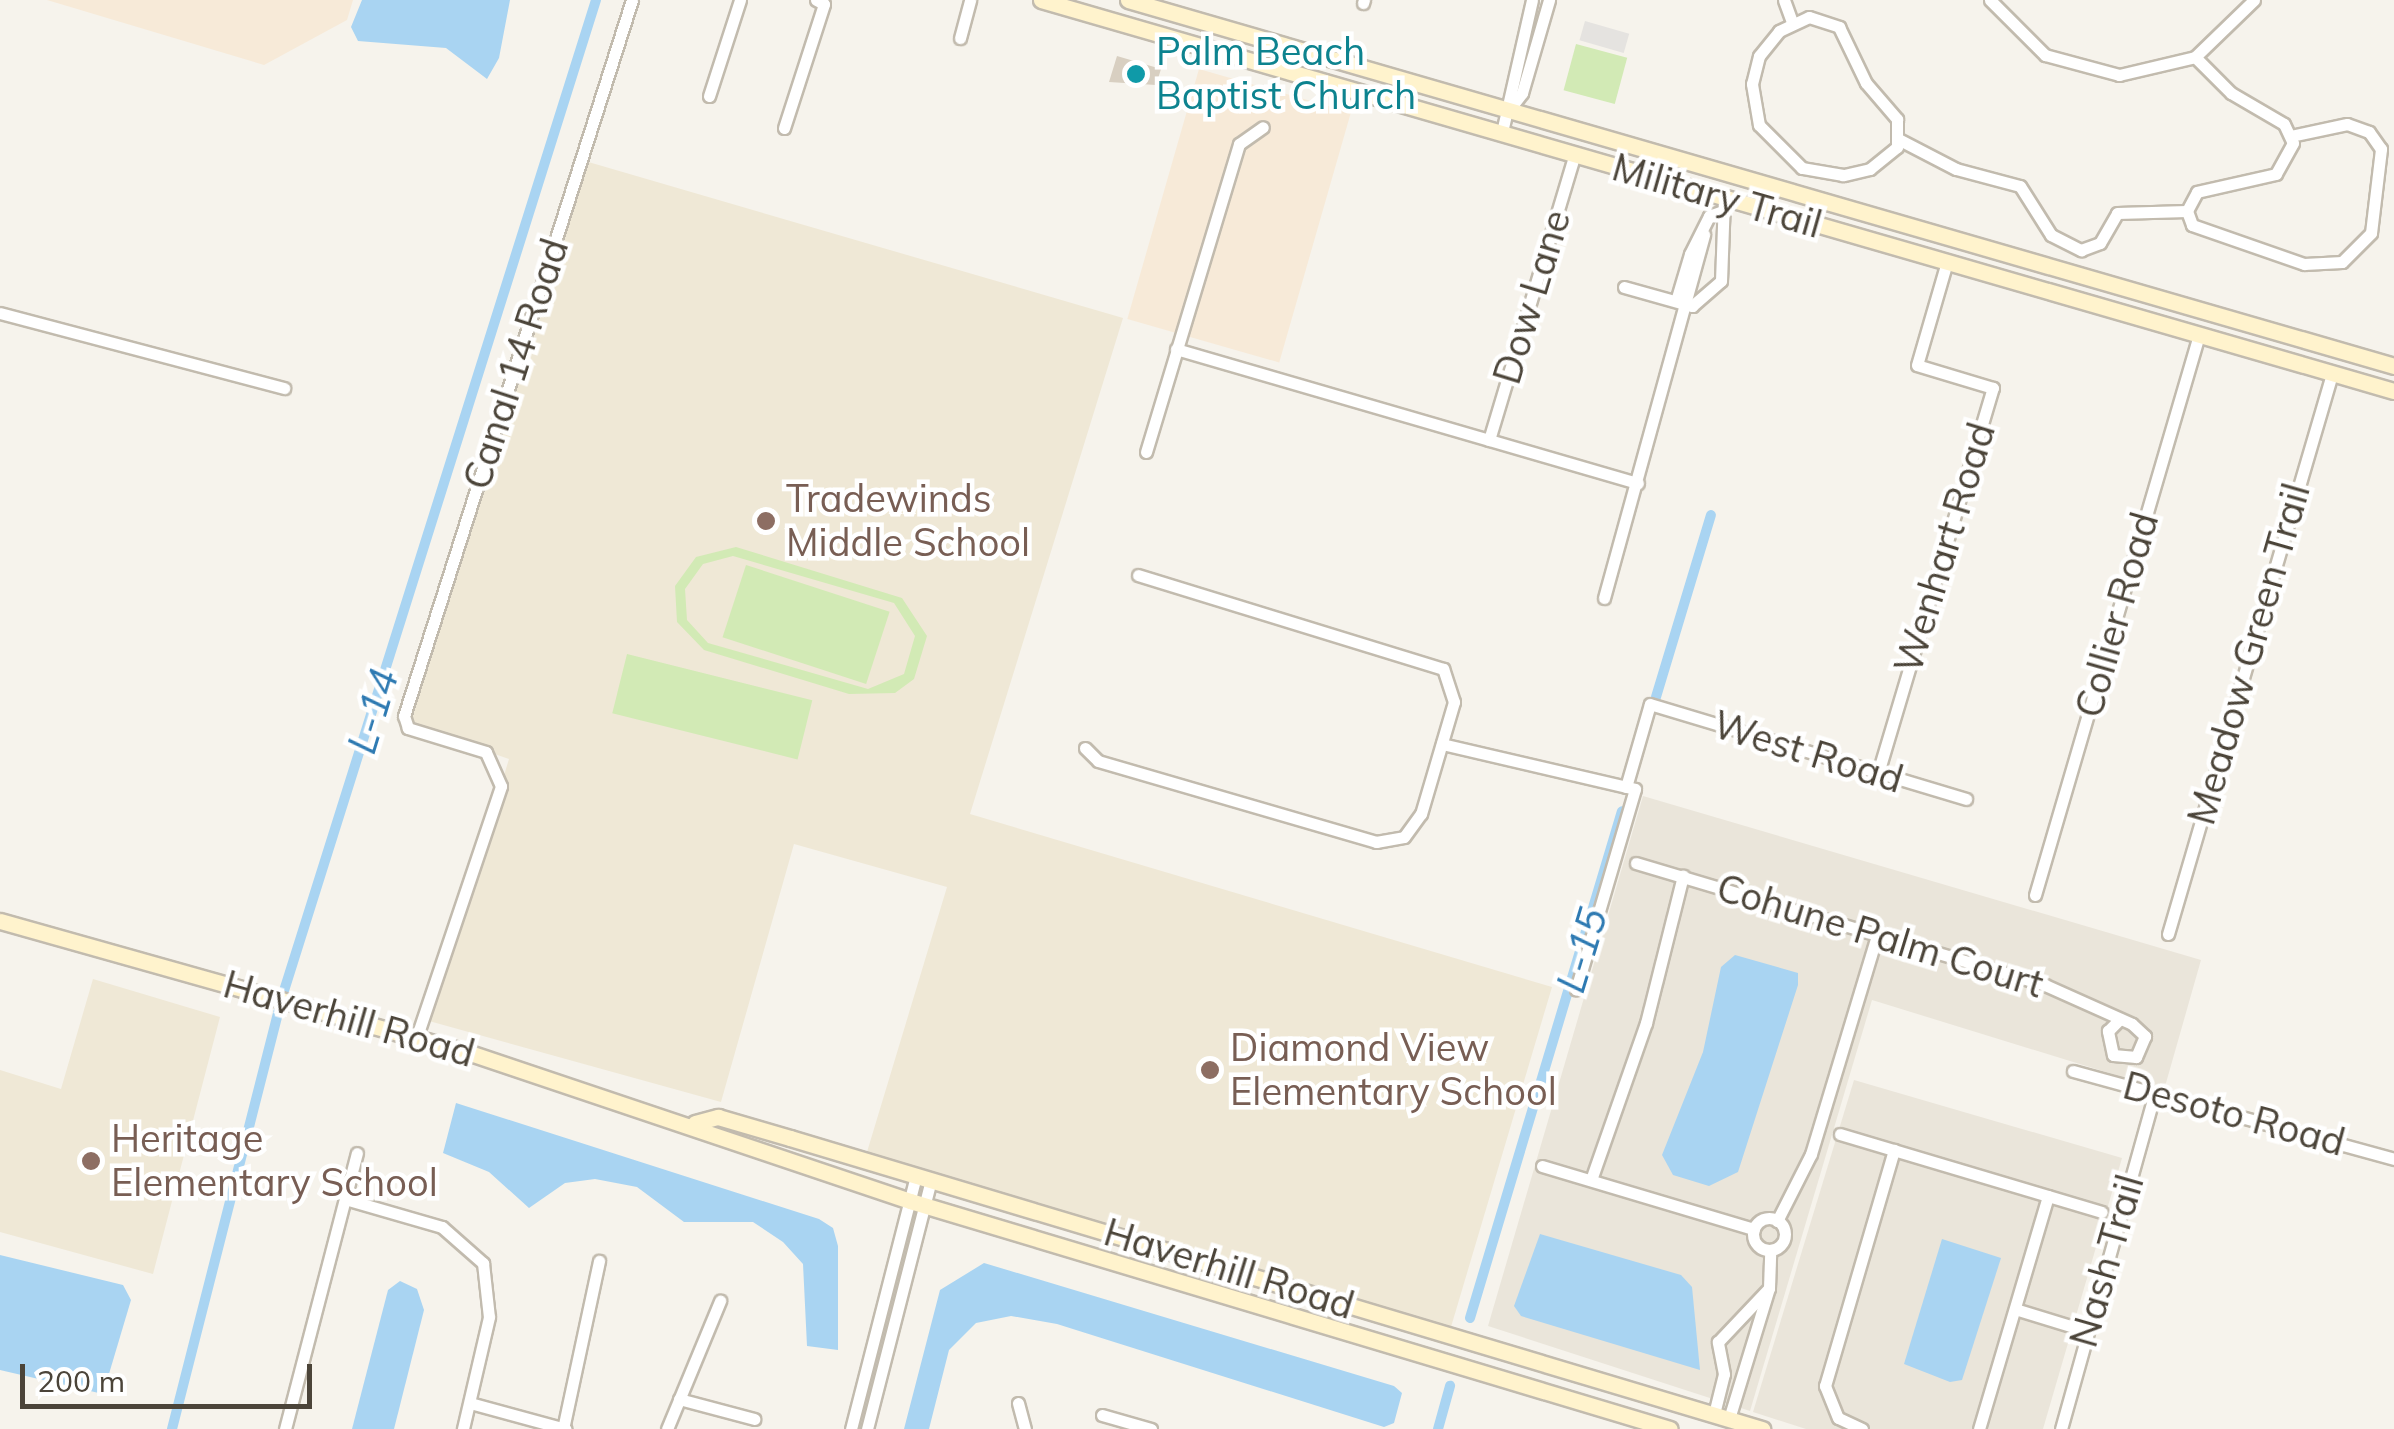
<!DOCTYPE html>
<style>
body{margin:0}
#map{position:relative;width:2394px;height:1429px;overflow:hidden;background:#f6f3ec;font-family:Mulish,sans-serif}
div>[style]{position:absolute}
.residential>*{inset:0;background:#eae5da}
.commercial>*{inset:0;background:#f7ead8;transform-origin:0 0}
.education>*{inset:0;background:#efe8d6}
.green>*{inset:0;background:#d2eab5;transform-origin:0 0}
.parking>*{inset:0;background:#e5e3e0;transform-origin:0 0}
.water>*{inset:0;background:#a9d4f2}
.canal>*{height:10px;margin:-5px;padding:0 5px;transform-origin:5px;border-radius:5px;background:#a9d4f2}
.building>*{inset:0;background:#d8cfc1}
.roads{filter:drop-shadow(2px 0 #c2bbae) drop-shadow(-2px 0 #c2bbae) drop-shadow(0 2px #c2bbae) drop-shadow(0 -2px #c2bbae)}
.street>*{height:11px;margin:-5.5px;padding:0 5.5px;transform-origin:5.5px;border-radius:5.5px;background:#fff}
.street>.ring{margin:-5.5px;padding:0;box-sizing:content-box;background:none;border:11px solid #fff;border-radius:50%}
.secondary>*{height:15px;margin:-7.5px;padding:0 7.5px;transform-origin:7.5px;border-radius:7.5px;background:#fff3cd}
.dots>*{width:28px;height:28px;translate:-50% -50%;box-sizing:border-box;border:5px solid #fff;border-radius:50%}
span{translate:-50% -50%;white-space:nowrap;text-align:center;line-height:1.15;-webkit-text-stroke:9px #fff;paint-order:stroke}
.culture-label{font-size:38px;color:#0d838f}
.left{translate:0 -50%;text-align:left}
.street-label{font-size:38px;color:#4b4439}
.education-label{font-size:38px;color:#785e54}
.water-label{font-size:40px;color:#2e7ab2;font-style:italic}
.scale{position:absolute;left:20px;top:1364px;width:292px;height:45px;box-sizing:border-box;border:5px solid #4b4439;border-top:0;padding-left:12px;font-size:30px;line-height:35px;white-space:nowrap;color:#4b4439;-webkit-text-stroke:8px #fff;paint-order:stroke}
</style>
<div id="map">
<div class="residential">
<i style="clip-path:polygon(1643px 796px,2201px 960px,2164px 1090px,1872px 1000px,1750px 1411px,1488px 1326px)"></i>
<i style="clip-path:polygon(1854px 1080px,2122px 1158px,2043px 1429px,1806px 1429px,1753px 1412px)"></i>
</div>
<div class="commercial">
<i style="clip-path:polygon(47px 0,353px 0,347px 20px,264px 65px)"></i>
<i style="left:1199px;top:69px;width:158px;height:260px;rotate:16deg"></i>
</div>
<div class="education">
<i style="clip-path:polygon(585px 161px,1123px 318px,970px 814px,1552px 987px,1451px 1327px,867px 1152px,947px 887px,794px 844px,721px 1102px,429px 1021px,509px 759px,408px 724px)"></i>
<i style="clip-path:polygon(93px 979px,220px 1017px,153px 1274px,0 1232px,0 1070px,61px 1089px)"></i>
</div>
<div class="green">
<i style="left:1576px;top:44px;width:53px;height:48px;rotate:15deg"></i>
<i style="clip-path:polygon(evenodd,736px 547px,902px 598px,927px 636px,914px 679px,895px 693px,849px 694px,704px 650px,677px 622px,675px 586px,696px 557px,736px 547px,733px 556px,894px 603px,915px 636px,904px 674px,868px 689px,708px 643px,687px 620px,685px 589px,703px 564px,733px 556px)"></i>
<i style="left:746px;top:565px;width:151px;height:76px;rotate:18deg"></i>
<i style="left:627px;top:654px;width:191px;height:61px;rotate:14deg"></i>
</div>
<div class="parking">
<i style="left:1585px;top:21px;width:46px;height:20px;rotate:16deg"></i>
</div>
<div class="water">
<i style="clip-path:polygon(362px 0,510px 0,499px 58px,487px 79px,446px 48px,358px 41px,351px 27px)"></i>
<i style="clip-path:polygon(1735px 955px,1798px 973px,1798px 985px,1738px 1172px,1709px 1186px,1673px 1175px,1662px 1155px,1703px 1052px,1721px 967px)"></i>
<i style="clip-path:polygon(456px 1103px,819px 1219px,833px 1228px,838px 1246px,838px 1350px,807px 1346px,803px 1264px,783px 1242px,753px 1222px,684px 1222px,637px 1187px,595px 1179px,565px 1183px,529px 1208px,489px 1172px,443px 1153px)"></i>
<i style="clip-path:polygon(1540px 1234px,1681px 1275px,1692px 1287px,1700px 1370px,1521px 1316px,1514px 1306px)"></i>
<i style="clip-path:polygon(1942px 1239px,2001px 1258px,1962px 1380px,1950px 1382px,1904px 1364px)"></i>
<i style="clip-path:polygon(0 1255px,123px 1285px,131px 1300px,103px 1394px,0 1370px)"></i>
<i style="clip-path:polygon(984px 1263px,1394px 1386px,1402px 1393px,1394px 1423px,1384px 1427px,1057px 1324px,1011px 1316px,976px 1323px,949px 1350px,929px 1429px,904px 1429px,940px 1290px)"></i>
<i style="clip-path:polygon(400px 1281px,417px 1289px,424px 1310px,394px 1429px,352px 1429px,388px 1290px)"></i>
</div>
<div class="canal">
<i style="left:1656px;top:697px;width:190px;rotate:-73.2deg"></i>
<i style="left:1470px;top:1318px;width:529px;rotate:-73.31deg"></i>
<i style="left:172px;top:1429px;width:449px;rotate:-75.7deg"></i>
<i style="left:283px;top:994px;width:1042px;rotate:-72.52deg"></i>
<i style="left:1438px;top:1429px;width:45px;rotate:-74.4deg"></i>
</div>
<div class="building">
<i style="clip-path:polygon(1117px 56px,1161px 69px,1156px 85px,1109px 82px)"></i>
</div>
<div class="roads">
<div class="street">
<i style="left:1784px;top:0;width:23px;rotate:70deg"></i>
<i style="left:1990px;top:0;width:78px;rotate:45deg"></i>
<i style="left:2045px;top:55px;width:77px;rotate:15.1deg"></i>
<i style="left:2119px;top:75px;width:78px;rotate:-13.3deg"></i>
<i style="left:2195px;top:57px;width:82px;rotate:-44deg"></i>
<i style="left:1363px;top:3px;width:3px;rotate:-72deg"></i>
<i style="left:1809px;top:17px;width:32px;rotate:18deg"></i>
<i style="left:1839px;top:27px;width:62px;rotate:64.3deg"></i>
<i style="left:1866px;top:83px;width:48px;rotate:49.3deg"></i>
<i style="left:1897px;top:119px;width:28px;rotate:90deg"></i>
<i style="left:1897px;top:147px;width:35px;rotate:141deg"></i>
<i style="left:1870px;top:169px;width:28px;rotate:167deg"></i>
<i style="left:1843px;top:175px;width:42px;rotate:-170.3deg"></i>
<i style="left:1802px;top:168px;width:61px;rotate:-135deg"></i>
<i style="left:1759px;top:125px;width:42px;rotate:-99.7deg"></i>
<i style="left:1752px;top:84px;width:29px;rotate:-76deg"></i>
<i style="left:1759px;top:56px;width:32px;rotate:-51deg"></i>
<i style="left:1779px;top:31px;width:33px;rotate:-25deg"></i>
<i style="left:960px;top:38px;width:39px;rotate:-75deg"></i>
<i style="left:2195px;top:57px;width:51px;rotate:45deg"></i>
<i style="left:2231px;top:93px;width:61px;rotate:30.3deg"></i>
<i style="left:2284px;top:124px;width:21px;rotate:65deg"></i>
<i style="left:2293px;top:143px;width:35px;rotate:119deg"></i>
<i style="left:2276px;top:174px;width:81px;rotate:167.2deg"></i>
<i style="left:2197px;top:192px;width:21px;rotate:118deg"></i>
<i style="left:2187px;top:211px;width:15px;rotate:70deg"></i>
<i style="left:2192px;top:225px;width:119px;rotate:19.2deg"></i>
<i style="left:2304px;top:264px;width:38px;rotate:-3deg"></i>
<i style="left:2342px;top:262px;width:41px;rotate:-45deg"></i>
<i style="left:2371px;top:233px;width:85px;rotate:-83.2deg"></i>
<i style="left:2381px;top:149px;width:21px;rotate:-125deg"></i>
<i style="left:2369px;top:132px;width:23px;rotate:-160deg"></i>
<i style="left:2347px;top:124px;width:57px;rotate:167.9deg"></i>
<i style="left:709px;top:96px;width:101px;rotate:-72.1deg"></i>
<i style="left:1508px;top:111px;width:23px;rotate:-52deg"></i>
<i style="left:1522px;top:93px;width:97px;rotate:-73.8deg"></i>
<i style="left:784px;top:128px;width:130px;rotate:-72.1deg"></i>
<i style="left:824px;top:4px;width:9px;rotate:-153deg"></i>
<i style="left:1502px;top:132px;width:135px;rotate:-77.2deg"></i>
<i style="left:1900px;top:140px;width:63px;rotate:27.4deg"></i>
<i style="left:1956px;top:169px;width:66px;rotate:14.9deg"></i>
<i style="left:2020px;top:186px;width:58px;rotate:57.7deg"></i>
<i style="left:2051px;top:235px;width:34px;rotate:27deg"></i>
<i style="left:2081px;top:250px;width:20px;rotate:-20deg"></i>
<i style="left:2100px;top:243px;width:34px;rotate:-60deg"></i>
<i style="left:2117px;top:213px;width:70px;rotate:-1.6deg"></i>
<i style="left:1624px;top:287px;width:71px;rotate:15.6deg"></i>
<i style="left:1692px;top:306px;width:38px;rotate:-41deg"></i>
<i style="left:1721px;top:281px;width:83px;rotate:-87.9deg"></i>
<i style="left:1676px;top:301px;width:49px;rotate:-73.4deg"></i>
<i style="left:1690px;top:254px;width:42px;rotate:-63.4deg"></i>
<i style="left:1709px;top:216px;width:12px;rotate:-20deg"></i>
<i style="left:0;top:313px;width:294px;rotate:14.8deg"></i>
<i style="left:1176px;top:349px;width:481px;rotate:16.2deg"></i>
<i style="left:1489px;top:440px;width:299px;rotate:-73.3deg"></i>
<i style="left:1146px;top:452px;width:322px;rotate:-73.2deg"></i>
<i style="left:1239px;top:144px;width:29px;rotate:-35deg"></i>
<i style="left:1604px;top:598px;width:377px;rotate:-74.6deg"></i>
<i style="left:1442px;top:744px;width:198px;rotate:13.1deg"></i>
<i style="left:1635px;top:789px;width:209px;rotate:106.4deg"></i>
<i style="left:1085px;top:748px;width:18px;rotate:45deg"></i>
<i style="left:1098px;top:761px;width:290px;rotate:16.2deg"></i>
<i style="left:1376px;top:842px;width:28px;rotate:-10deg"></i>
<i style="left:1404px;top:837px;width:29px;rotate:-54deg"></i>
<i style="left:1421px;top:814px;width:117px;rotate:-73.6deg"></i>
<i style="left:1454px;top:702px;width:35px;rotate:-108deg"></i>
<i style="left:1443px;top:669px;width:319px;rotate:-162.9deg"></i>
<i style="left:1878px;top:773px;width:402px;rotate:-73.4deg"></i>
<i style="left:1993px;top:388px;width:79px;rotate:-163.2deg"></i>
<i style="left:1917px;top:365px;width:107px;rotate:-73.8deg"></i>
<i style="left:1626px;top:787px;width:86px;rotate:-73.9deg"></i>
<i style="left:1650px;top:704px;width:330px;rotate:16.7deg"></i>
<i style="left:1636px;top:863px;width:427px;rotate:16.6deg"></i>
<i style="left:2045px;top:985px;width:95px;rotate:24.1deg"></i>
<i style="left:2132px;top:1024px;width:18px;rotate:43deg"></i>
<i style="left:2145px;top:1036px;width:23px;rotate:113deg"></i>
<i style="left:2136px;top:1057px;width:23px;rotate:-175deg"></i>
<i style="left:2113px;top:1055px;width:25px;rotate:-102deg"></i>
<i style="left:2108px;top:1031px;width:17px;rotate:-45deg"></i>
<i style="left:2035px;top:895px;width:584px;rotate:-73.68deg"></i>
<i style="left:2168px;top:934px;width:584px;rotate:-73.68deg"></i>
<i style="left:415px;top:1042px;width:270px;rotate:-71.4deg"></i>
<i style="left:501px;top:786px;width:37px;rotate:-114deg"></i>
<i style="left:486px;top:752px;width:82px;rotate:-162.9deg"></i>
<i style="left:408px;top:728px;width:13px;rotate:-108deg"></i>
<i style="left:404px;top:716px;width:751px;rotate:-72.34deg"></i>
<i style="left:2073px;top:1071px;width:333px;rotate:15.3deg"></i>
<i style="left:1840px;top:1134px;width:273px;rotate:16.6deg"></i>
<i style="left:1542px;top:1166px;width:221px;rotate:16.6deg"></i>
<i style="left:1591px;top:1180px;width:166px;rotate:-70.7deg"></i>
<i style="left:1646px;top:1023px;width:152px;rotate:-75.9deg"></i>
<i style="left:345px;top:1199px;width:101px;rotate:16.1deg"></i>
<i style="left:442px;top:1227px;width:55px;rotate:41.3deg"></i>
<i style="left:483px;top:1263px;width:54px;rotate:83.7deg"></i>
<i style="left:489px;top:1317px;width:115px;rotate:103.1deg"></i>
<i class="ring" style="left:1753px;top:1218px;width:21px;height:21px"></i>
<i style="left:1777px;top:1221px;width:75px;rotate:-63.1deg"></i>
<i style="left:1811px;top:1154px;width:228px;rotate:-73.2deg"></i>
<i style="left:1769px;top:1288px;width:38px;rotate:-88deg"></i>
<i style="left:2015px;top:1309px;width:75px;rotate:17deg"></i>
<i style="left:679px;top:1399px;width:78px;rotate:14.9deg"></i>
<i style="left:470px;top:1403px;width:99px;rotate:15.2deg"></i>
<i style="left:1018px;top:1403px;width:27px;rotate:75deg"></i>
<i style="left:1714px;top:1414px;width:41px;rotate:-76deg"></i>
<i style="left:1724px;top:1374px;width:33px;rotate:-101deg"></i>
<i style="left:1718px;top:1342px;width:74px;rotate:-46.6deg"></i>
<i style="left:1769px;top:1288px;width:137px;rotate:107deg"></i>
<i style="left:1102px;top:1415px;width:51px;rotate:15.9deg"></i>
<i style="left:285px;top:1429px;width:285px;rotate:-75.4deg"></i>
<i style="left:563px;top:1429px;width:172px;rotate:-77.9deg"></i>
<i style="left:667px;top:1429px;width:139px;rotate:-67.5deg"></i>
<i style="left:851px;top:1429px;width:262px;rotate:-75.6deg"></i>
<i style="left:867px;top:1429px;width:258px;rotate:-75.6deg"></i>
<i style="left:1862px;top:1429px;width:26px;rotate:-155deg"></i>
<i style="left:1838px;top:1418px;width:35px;rotate:-112deg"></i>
<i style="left:1825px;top:1386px;width:246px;rotate:-73.7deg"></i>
<i style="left:1979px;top:1429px;width:243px;rotate:-73.5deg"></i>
<i style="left:2061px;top:1429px;width:349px;rotate:-74.4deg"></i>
</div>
<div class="secondary">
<i style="left:1041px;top:0;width:1408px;rotate:16.12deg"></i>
<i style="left:1128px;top:0;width:1318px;rotate:16.12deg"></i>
<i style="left:0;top:921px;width:482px;rotate:15.7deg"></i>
<i style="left:464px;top:1051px;width:471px;rotate:18.6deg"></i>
<i style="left:910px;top:1201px;width:793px;rotate:16.7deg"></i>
<i style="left:695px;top:1123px;width:24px;rotate:-15deg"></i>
<i style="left:718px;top:1117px;width:75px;rotate:16.3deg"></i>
<i style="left:790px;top:1138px;width:1015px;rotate:16.67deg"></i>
</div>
</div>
<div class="dots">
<i style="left:1136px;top:74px;background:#0f9aa8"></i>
<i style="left:766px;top:521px;background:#8d6e63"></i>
<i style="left:1210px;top:1070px;background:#8d6e63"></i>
<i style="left:91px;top:1161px;background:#8d6e63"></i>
</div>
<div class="culture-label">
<span class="left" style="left:1156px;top:74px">Palm Beach<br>Baptist Church</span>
</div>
<div class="street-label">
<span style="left:1717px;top:196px;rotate:16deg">Military Trail</span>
<span style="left:1532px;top:297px;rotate:-73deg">Dow Lane</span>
<span style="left:516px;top:364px;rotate:-72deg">Canal 14 Road</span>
<span style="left:1945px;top:548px;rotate:-73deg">Wenhart Road</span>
<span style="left:2117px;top:615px;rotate:-74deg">Collier Road</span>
<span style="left:2249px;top:654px;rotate:-74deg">Meadow Green Trail</span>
<span style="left:1808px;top:752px;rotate:17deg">West Road</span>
<span style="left:1880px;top:936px;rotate:17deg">Cohune Palm Court</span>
<span style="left:349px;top:1019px;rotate:16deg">Haverhill Road</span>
<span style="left:2234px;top:1114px;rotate:15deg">Desoto Road</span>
<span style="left:2107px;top:1261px;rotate:-74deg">Nash Trail</span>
<span style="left:1229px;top:1269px;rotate:17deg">Haverhill Road</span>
</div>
<div class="education-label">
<span class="left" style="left:786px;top:521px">Tradewinds<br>Middle School</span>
<span class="left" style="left:1230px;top:1070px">Diamond View<br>Elementary School</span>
<span class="left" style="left:111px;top:1161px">Heritage<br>Elementary School</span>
</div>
<div class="water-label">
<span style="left:372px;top:711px;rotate:-73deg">L-14</span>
<span style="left:1581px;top:950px;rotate:-73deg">L-15</span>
</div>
<div class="scale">200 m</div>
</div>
